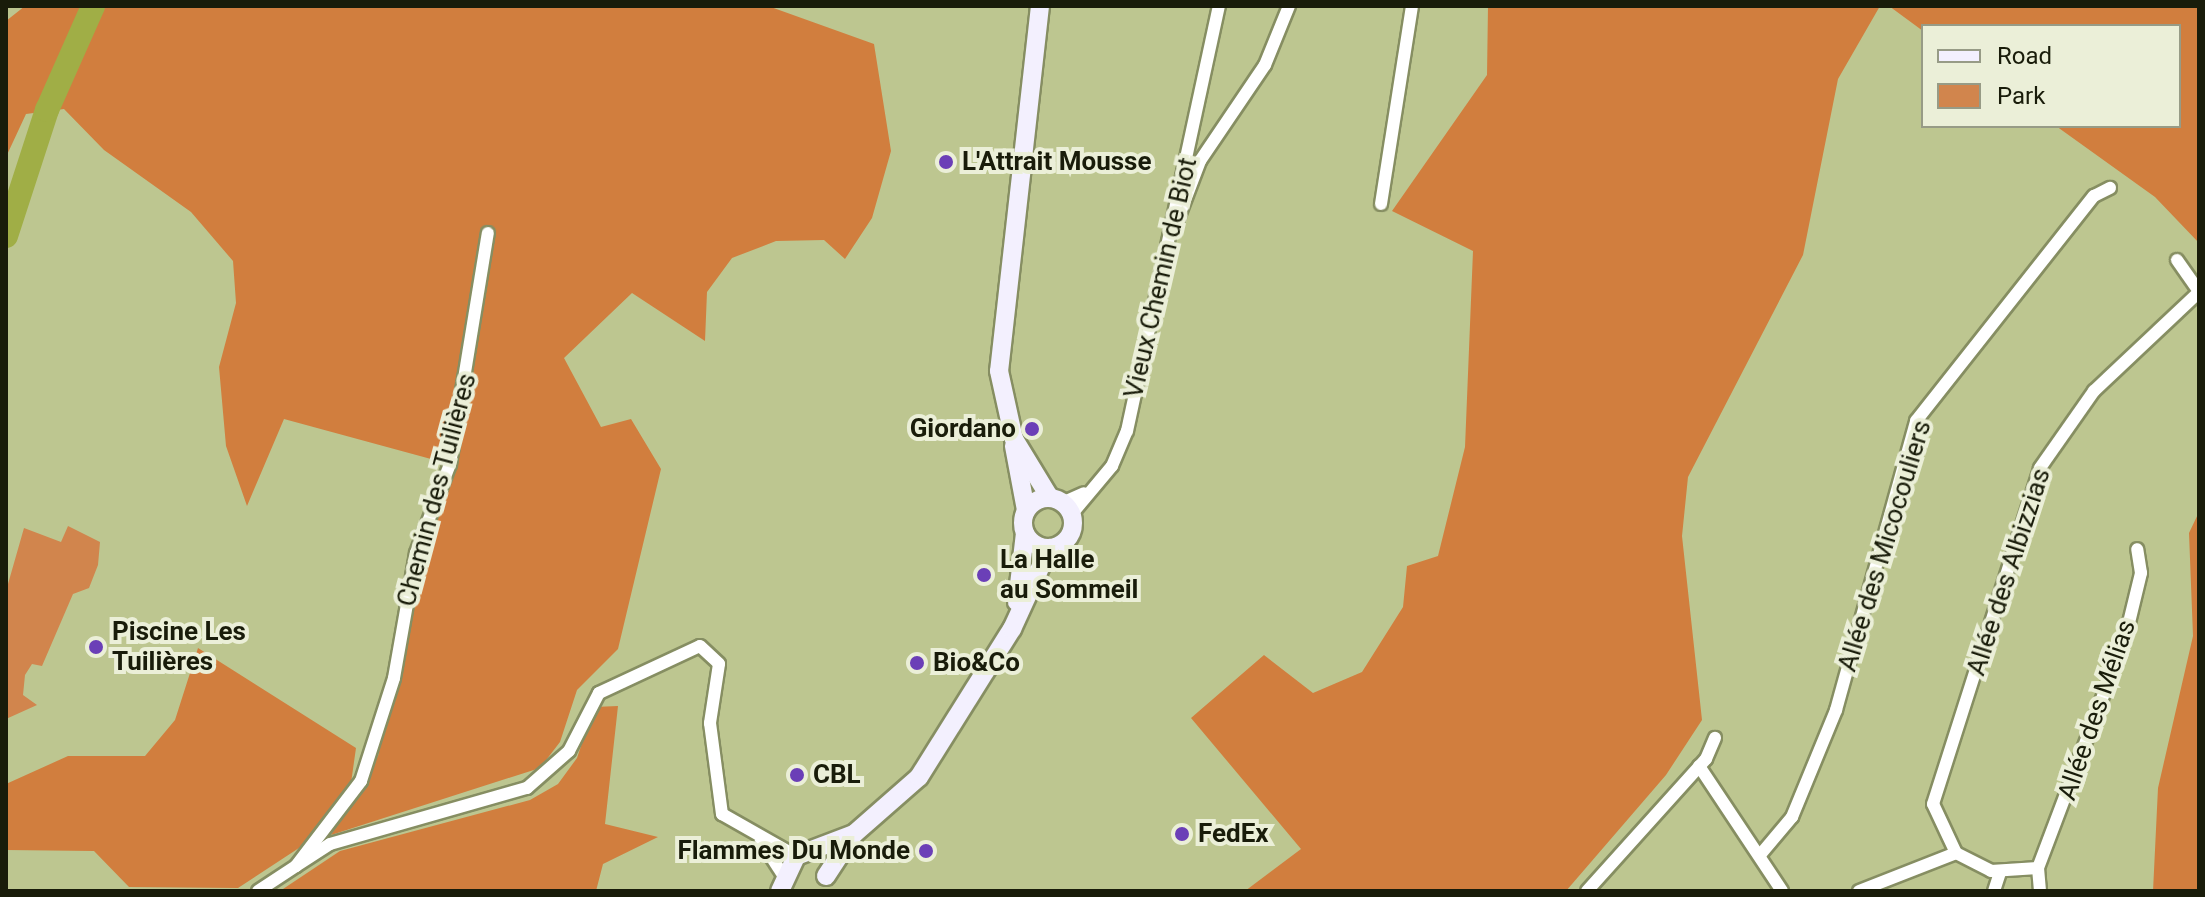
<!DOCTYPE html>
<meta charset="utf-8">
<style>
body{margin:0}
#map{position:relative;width:2205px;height:897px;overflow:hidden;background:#c9d1a3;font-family:Roboto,sans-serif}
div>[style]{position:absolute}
.built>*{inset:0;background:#bdc690}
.green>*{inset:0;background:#d1854d}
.forest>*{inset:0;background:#d17e3e}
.river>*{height:24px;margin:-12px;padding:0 12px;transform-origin:12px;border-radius:12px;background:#a0ae46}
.roads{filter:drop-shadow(2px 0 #868e62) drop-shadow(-2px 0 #868e62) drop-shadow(0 2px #868e62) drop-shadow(0 -2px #868e62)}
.street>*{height:12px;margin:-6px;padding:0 6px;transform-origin:6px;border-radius:6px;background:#fff}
.secondary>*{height:18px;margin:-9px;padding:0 9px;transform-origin:9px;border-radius:9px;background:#f3f0fe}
.secondary>.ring{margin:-9px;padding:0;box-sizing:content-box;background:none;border:18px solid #f3f0fe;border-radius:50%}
.dots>*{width:22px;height:22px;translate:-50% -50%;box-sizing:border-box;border:4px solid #ebefd8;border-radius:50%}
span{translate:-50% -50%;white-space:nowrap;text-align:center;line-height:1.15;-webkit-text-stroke:8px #ebefd8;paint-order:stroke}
.poi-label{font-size:26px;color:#191c0a;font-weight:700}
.left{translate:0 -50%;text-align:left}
.right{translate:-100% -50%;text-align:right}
.street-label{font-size:26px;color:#191c0a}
.frame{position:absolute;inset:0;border:8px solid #191c0a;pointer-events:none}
.legend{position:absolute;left:1921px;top:24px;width:260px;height:104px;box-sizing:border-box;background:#ebefd8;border:2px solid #979b86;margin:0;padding:10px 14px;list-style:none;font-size:24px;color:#191c0a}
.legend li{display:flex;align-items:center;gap:16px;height:40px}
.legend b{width:40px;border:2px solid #979b86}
</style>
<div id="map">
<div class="built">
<i style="clip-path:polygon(evenodd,6px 6px,2199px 6px,2199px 891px,6px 891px,6px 6px,1923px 26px,2179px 26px,2179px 126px,1923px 126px,1923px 26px)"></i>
</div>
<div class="green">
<i style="clip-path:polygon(68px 526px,100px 542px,98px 565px,89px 588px,73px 594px,42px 666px,32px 664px,25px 675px,23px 695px,37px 705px,6px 719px,6px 591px,24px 528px,61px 542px)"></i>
</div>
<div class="forest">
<i style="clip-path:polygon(25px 6px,768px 6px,874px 44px,891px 151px,872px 218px,845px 259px,824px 240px,776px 241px,732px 258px,707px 292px,705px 341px,632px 293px,564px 358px,601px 427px,631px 419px,661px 469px,618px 649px,577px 690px,560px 742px,540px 768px,331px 835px,378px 756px,442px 462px,284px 419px,247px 506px,226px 446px,219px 367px,236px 303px,233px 261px,191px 212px,104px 150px,64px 109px,26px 114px,6px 157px,6px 21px)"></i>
<i style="clip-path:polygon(1488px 6px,1880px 6px,1838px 79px,1803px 255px,1688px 477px,1682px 536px,1702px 720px,1666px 775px,1566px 891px,1245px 891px,1301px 849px,1191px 718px,1264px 655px,1313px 693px,1362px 672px,1403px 607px,1407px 566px,1438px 556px,1465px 447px,1473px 251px,1392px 211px,1487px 75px)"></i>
<i style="clip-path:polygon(1889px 6px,2199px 6px,2199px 243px,2155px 197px,2056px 126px,2179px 126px,2179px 26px,1923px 31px)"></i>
<i style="clip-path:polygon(2199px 512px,2199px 891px,2153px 891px,2158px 788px,2193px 636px,2189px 533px)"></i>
<i style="clip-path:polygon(198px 648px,356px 748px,351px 783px,302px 846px,238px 888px,129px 887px,94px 851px,6px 850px,6px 784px,68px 756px,145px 756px,175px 720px)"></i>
<i style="clip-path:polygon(618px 706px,605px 824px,658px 837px,603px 864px,596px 891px,280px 891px,340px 851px,530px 800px,558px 784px,577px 758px,594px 707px)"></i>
</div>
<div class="river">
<i style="left:6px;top:236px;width:133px;rotate:-72deg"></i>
<i style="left:47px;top:110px;width:114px;rotate:-66.1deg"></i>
</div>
<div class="roads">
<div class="street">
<i style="left:1381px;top:204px;width:200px;rotate:-81.1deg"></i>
<i style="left:1174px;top:229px;width:73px;rotate:-69.1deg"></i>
<i style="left:1200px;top:161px;width:116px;rotate:-55.9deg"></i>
<i style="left:1265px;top:65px;width:64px;rotate:-67.9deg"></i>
<i style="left:2177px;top:260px;width:38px;rotate:55deg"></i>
<i style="left:1062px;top:503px;width:24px;rotate:-24deg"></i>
<i style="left:1071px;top:515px;width:64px;rotate:-50.1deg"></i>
<i style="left:1112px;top:466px;width:38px;rotate:-67deg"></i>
<i style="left:1127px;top:431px;width:435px;rotate:-77.8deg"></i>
<i style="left:1699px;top:766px;width:150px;rotate:56.4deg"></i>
<i style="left:761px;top:841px;width:44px;rotate:57deg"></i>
<i style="left:1956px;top:853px;width:54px;rotate:-115.1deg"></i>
<i style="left:1933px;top:804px;width:353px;rotate:-72.3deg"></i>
<i style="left:2040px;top:468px;width:94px;rotate:-55deg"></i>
<i style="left:2094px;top:391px;width:144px;rotate:-43.3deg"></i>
<i style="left:1760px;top:855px;width:50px;rotate:-49.9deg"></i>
<i style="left:1792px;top:817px;width:116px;rotate:-67.6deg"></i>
<i style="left:1836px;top:710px;width:300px;rotate:-74.5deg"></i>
<i style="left:1916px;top:421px;width:287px;rotate:-51.7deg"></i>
<i style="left:2094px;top:196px;width:18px;rotate:-27deg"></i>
<i style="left:296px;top:866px;width:40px;rotate:-32.9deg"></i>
<i style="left:330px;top:844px;width:205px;rotate:-15.9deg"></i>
<i style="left:527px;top:788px;width:56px;rotate:-41.4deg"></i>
<i style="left:569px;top:751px;width:65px;rotate:-62.7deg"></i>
<i style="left:599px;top:693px;width:111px;rotate:-25deg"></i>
<i style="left:700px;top:646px;width:26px;rotate:43deg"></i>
<i style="left:719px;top:664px;width:60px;rotate:98.7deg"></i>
<i style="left:710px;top:723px;width:92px;rotate:82.5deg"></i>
<i style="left:722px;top:814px;width:85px;rotate:29.6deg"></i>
<i style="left:2038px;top:868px;width:249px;rotate:-69.3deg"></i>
<i style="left:2126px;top:635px;width:64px;rotate:-76.4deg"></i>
<i style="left:2141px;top:573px;width:24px;rotate:-99deg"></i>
<i style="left:2038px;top:868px;width:23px;rotate:85deg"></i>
<i style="left:258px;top:891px;width:45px;rotate:-33.3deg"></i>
<i style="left:296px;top:866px;width:107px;rotate:-52.6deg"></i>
<i style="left:361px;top:781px;width:108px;rotate:-72.2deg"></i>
<i style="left:394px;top:678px;width:127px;rotate:-80deg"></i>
<i style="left:416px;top:553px;width:95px;rotate:-69.1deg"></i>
<i style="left:450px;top:464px;width:234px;rotate:-80.7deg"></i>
<i style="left:1587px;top:891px;width:178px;rotate:-48deg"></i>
<i style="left:1706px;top:759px;width:23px;rotate:-67deg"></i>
<i style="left:1859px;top:891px;width:104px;rotate:-21.4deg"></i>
<i style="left:1956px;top:853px;width:39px;rotate:27deg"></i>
<i style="left:1991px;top:871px;width:47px;rotate:-3.7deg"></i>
<i style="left:1994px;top:891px;width:19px;rotate:-72deg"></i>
</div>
<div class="secondary">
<i style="left:1040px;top:6px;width:367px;rotate:96.4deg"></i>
<i style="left:999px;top:371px;width:70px;rotate:77.6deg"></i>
<i style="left:1014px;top:439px;width:69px;rotate:58.6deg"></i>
<i style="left:1014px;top:446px;width:65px;rotate:79.4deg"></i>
<i class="ring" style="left:1023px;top:498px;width:32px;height:32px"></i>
<i style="left:1017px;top:602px;width:69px;rotate:-83.4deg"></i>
<i style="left:826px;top:876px;width:45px;rotate:-56.7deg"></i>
<i style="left:780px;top:891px;width:38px;rotate:-65deg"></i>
<i style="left:796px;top:856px;width:62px;rotate:-20.8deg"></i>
<i style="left:854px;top:834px;width:86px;rotate:-41.2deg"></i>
<i style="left:919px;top:777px;width:175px;rotate:-57.9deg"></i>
<i style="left:1012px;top:629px;width:89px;rotate:-65.4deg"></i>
</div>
</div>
<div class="dots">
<i style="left:946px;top:162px;background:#6b3fb7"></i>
<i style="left:1032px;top:429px;background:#6b3fb7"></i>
<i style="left:984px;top:575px;background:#6b3fb7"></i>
<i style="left:96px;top:647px;background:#6b3fb7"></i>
<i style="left:917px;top:663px;background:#6b3fb7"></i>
<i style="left:797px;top:775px;background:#6b3fb7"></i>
<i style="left:1182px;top:834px;background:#6b3fb7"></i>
<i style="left:926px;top:851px;background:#6b3fb7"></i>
</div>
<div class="poi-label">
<span class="left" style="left:962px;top:162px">L'Attrait Mousse</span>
<span class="right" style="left:1016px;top:429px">Giordano</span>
<span class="left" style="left:1000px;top:575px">La Halle<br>au Sommeil</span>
<span class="left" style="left:112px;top:647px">Piscine Les<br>Tuilières</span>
<span class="left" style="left:933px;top:663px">Bio&amp;Co</span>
<span class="left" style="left:813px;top:775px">CBL</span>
<span class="left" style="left:1198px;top:834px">FedEx</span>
<span class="right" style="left:910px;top:851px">Flammes Du Monde</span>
</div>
<div class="street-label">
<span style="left:1161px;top:278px;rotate:-77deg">Vieux Chemin de Biot</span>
<span style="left:437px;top:490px;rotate:-75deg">Chemin des Tuilières</span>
<span style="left:1885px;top:546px;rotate:-73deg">Allée des Micocouliers</span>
<span style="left:2009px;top:572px;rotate:-72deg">Allée des Albizzias</span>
<span style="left:2097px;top:710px;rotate:-71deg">Allée des Mélias</span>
</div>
<div class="frame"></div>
<ul class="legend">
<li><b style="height:10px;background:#f3f0fe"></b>Road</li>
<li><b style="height:22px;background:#d1854d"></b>Park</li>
</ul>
</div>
